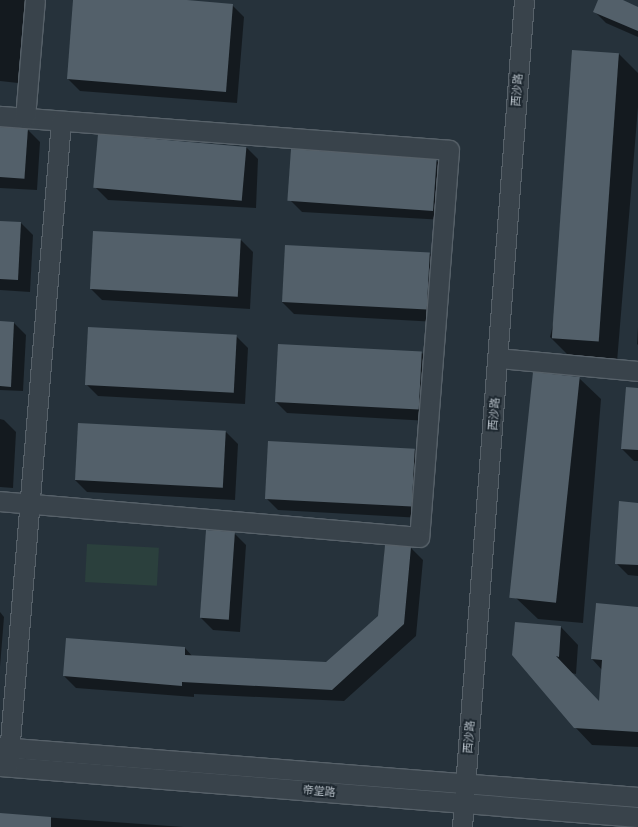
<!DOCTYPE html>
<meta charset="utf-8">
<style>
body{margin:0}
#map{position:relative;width:638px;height:827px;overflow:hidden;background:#26323b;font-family:Lato,"Noto Sans SC",sans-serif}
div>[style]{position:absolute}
.green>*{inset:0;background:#2b403d;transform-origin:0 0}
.shadow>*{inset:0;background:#0007}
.building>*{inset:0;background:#53606a;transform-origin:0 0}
.roads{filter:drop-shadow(1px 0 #576169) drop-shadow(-1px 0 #576169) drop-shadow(0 1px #576169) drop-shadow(0 -1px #576169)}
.minor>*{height:19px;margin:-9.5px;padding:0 9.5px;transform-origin:9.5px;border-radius:9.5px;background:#39434b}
span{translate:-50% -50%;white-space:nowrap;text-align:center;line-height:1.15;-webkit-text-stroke:4px #1e2830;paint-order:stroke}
.street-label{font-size:11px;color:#b5bec6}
</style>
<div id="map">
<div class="green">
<i style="left:87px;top:544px;width:72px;height:38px;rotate:3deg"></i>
</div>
<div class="shadow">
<i style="clip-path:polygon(0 0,25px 0,18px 83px,0 81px)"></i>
<i style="clip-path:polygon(74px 0,174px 0,232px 5px,244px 17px,237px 103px,80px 91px,68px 79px)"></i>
<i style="clip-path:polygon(599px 0,621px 0,638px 8px,638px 37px,606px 23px,594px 11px)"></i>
<i style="clip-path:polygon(619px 54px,638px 73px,638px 107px,617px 362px,572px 359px,550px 337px)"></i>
<i style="clip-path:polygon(0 128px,28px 130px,40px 142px,37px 190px,0 188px)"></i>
<i style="clip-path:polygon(246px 147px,258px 159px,256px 208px,108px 200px,96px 188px)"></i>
<i style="clip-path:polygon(437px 161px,449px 173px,445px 220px,302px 212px,290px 200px)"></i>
<i style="clip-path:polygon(0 222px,21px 223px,33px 235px,30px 292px,0 290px)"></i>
<i style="clip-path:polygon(241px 240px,253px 252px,250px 309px,102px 300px,90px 288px)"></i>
<i style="clip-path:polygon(430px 254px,442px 266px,437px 322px,294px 314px,282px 302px)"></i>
<i style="clip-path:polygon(0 322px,14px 323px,26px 335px,23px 391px,0 390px)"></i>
<i style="clip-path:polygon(638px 327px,638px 345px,637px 344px)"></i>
<i style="clip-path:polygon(236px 336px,248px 348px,245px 404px,98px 396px,86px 384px)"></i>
<i style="clip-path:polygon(422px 353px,434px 365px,429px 421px,287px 413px,275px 401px)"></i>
<i style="clip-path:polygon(579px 378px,601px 399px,583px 623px,538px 619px,516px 598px)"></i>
<i style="clip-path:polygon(638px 389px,638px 461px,634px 461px,622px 449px)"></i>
<i style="clip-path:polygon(0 419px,4px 420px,16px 432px,13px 488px,0 487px)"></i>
<i style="clip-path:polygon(226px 432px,238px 444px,235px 500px,87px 492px,75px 480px)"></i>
<i style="clip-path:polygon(414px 450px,426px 462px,422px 518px,278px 510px,266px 498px)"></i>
<i style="clip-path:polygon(638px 504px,638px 576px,628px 575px,616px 563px)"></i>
<i style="clip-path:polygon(234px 533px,246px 545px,240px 632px,213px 630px,201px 618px)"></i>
<i style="clip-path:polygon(385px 546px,411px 548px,423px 560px,416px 636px,344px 701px,194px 694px,194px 697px,76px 688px,64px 676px,185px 648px,193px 657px,326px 663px,379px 616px)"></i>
<i style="clip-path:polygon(596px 604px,638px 608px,638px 747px,592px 745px,575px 727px,513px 655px,561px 627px,578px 645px,576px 674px,571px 673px,600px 703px,602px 670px,592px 659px)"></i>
<i style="clip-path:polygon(0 612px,4px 617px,0 667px)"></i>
<i style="clip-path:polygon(0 814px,184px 827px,0 827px)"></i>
</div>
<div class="building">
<i style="clip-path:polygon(73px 0,187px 0,233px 4px,226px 92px,67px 79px)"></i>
<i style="clip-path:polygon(598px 0,623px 0,638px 7px,638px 31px,593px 12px)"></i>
<i style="left:572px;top:50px;width:47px;height:289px;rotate:4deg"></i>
<i style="left:0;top:127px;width:28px;height:50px;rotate:4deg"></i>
<i style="left:98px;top:134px;width:149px;height:54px;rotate:5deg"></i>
<i style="left:291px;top:149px;width:146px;height:52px;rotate:4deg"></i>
<i style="clip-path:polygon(0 221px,21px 222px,18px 280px,0 279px)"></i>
<i style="left:93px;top:231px;width:148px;height:58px;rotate:3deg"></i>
<i style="left:285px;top:245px;width:145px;height:57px;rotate:3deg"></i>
<i style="clip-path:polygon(0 321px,14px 322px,11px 387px,0 386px)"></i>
<i style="left:88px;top:327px;width:149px;height:58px;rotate:3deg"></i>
<i style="left:278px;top:344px;width:144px;height:58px;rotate:3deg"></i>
<i style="left:533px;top:372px;width:47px;height:227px;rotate:6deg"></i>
<i style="clip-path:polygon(626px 387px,638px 388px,638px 450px,621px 449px)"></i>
<i style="left:78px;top:423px;width:148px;height:57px;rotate:3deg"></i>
<i style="left:268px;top:441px;width:147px;height:58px;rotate:3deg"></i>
<i style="clip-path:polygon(619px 501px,638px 503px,638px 565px,615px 564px)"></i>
<i style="left:206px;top:530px;width:29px;height:88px;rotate:4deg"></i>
<i style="clip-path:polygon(385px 545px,411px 547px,404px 624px,332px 690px,182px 682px,182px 686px,63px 676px,66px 638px,185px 647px,185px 655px,326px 662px,378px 616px)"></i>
<i style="clip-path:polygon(596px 603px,638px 607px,638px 732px,574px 728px,512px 655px,515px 622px,561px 626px,559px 657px,556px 656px,599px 701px,602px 660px,591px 659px)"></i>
<i style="clip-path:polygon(0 813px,51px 817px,51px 827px,0 827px)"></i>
</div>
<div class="roads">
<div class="minor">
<i style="left:0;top:116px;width:450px;rotate:4.3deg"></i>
<i style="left:449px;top:150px;width:388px;rotate:94.4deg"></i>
<i style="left:419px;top:537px;width:421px;rotate:-175.1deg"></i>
<i style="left:25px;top:118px;width:118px;rotate:-85.2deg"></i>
<i style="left:498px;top:358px;width:141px;rotate:5.3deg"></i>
<i style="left:0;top:747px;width:640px;rotate:4.48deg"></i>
<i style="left:0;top:766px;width:640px;rotate:4.57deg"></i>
<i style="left:8px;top:766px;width:647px;rotate:-85.3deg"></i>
<i style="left:462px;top:827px;width:829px;rotate:-85.71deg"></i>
</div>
</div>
<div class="street-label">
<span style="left:517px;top:90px;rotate:-86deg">西沙路</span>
<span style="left:494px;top:414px;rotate:-86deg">西沙路</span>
<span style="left:469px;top:737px;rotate:-86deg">西沙路</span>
<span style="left:319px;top:791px;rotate:5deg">帝堂路</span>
</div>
</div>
